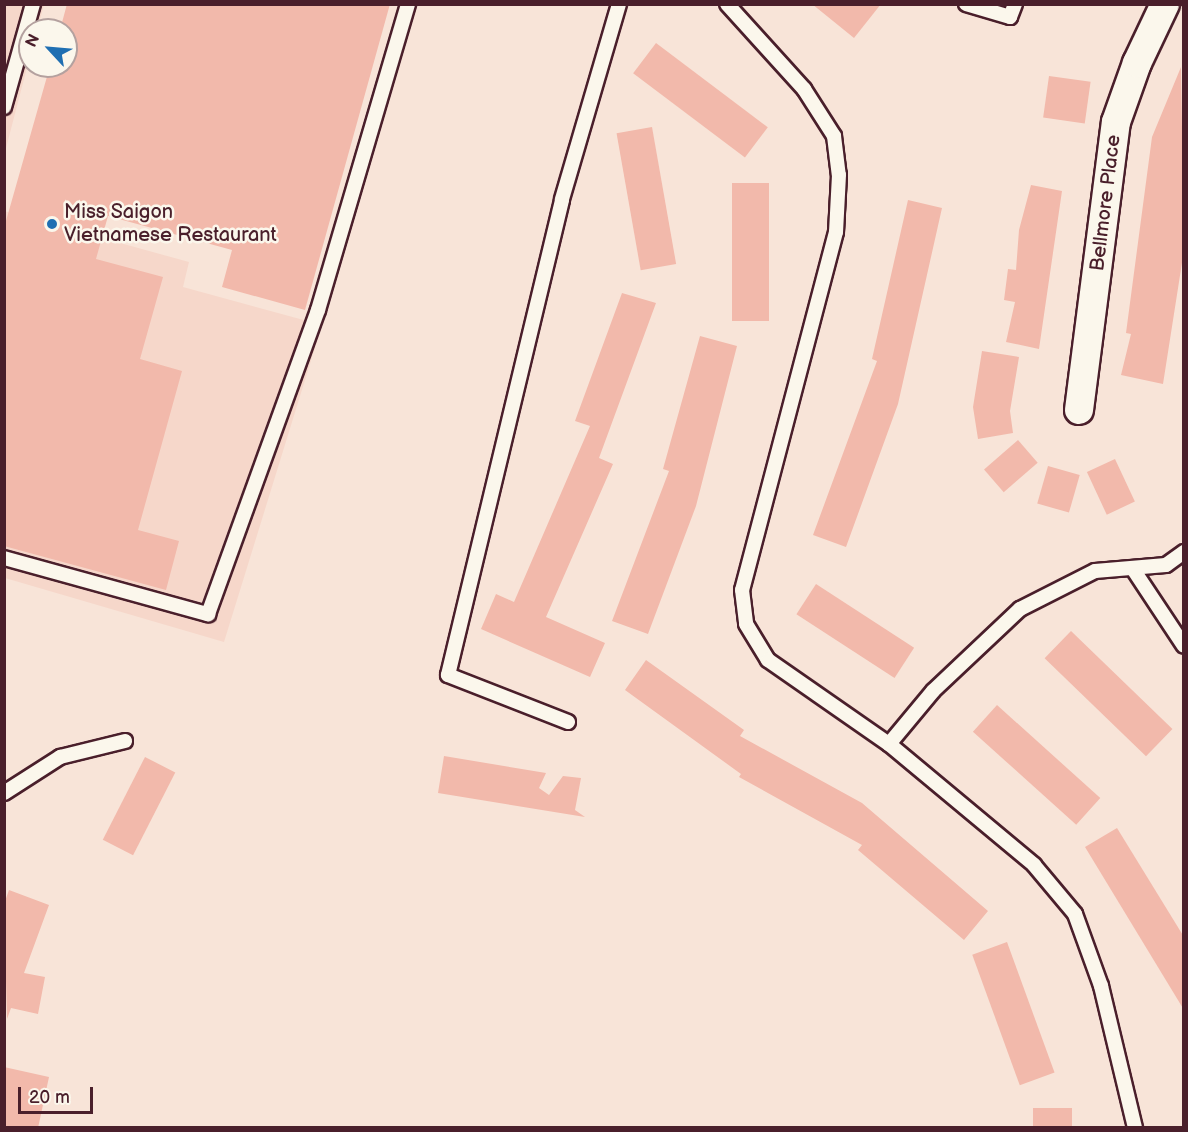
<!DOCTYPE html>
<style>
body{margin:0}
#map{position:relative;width:1188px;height:1132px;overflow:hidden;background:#f8e4d8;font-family:"Balsamiq Sans",sans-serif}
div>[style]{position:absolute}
.built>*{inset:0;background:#f6d7ca}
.building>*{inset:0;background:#f2b9ab;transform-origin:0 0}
.roads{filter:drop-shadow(2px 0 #4a1f2b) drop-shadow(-2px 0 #4a1f2b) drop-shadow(0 2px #4a1f2b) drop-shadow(0 -2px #4a1f2b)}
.lane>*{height:14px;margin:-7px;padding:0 7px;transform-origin:7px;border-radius:7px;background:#fbf7ec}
.street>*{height:28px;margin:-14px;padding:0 14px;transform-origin:14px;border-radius:14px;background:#fbf7ec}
.dots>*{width:16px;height:16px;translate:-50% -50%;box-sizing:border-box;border:3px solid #fbf7ec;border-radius:50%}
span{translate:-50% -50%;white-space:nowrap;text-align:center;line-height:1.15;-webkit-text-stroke:5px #fbf7ec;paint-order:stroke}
.street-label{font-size:20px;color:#4a1f2b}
.poi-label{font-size:20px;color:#4a1f2b}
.left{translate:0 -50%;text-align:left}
.frame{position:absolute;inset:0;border:6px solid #4a1f2b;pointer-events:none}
.north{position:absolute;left:18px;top:18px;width:60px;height:60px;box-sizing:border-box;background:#fbf7ec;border:2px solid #b4a19f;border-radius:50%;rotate:296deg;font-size:16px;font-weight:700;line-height:24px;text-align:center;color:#4a1f2b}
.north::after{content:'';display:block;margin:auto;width:21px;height:27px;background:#1f6fb2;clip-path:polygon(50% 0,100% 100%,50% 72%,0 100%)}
.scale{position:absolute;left:18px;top:1087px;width:75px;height:27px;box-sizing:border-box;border:3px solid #4a1f2b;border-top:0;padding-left:8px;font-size:18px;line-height:21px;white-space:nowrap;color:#4a1f2b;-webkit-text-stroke:4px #fbf7ec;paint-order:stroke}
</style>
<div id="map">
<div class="built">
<i style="clip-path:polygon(5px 5px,44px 5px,37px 30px,30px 30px,30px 56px,5px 152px)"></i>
<i style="clip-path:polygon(4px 211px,189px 262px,183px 287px,322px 325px,224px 642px,5px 578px)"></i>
</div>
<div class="building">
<i style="clip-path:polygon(67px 4px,390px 4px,305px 310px,222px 287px,232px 250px,108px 216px,96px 259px,163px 277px,140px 359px,182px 371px,138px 530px,179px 541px,166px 590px,4px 546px,4px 228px,50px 66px,66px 66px,66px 30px,60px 30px)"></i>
<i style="clip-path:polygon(812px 4px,881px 4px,854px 38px)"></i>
<i style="left:656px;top:43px;width:140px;height:38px;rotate:37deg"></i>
<i style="clip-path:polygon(1181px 67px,1184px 250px,1163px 384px,1121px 375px,1131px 334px,1126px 333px,1152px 137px)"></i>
<i style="left:1049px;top:76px;width:42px;height:42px;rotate:8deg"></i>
<i style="left:652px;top:127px;width:139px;height:36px;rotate:80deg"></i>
<i style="left:732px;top:183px;width:37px;height:138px"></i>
<i style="clip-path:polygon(1031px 185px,1062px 191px,1039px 349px,1006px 342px,1015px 302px,1004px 300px,1008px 269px,1016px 270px,1019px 230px)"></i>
<i style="clip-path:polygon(908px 200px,942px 208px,898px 404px,846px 547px,813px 535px,877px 361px,872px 359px)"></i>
<i style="clip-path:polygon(622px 293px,656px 303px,599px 458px,613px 464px,546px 617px,605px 643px,590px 677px,481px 629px,496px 594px,514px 602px,590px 426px,575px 421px)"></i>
<i style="clip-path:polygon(700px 336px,737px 346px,696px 506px,648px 634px,612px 621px,669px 471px,663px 469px)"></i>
<i style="clip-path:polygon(982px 351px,1019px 357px,1010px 411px,1013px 433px,978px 439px,973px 407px)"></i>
<i style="left:1018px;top:440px;width:30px;height:45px;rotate:49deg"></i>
<i style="left:1115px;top:459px;width:47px;height:31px;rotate:65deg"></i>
<i style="left:1048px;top:466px;width:33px;height:39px;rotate:16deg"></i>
<i style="left:816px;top:584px;width:117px;height:36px;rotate:33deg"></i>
<i style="left:1071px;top:631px;width:141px;height:38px;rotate:44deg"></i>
<i style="clip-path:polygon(646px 660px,744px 730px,740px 736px,862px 803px,988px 911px,964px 940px,858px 850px,862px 845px,739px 777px,741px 774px,625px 690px)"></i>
<i style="left:997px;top:705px;width:139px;height:36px;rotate:42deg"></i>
<i style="clip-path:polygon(444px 756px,546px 773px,539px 788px,549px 795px,563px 776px,581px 778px,575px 810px,585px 817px,438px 793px)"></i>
<i style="left:145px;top:757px;width:34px;height:93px;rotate:27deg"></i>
<i style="clip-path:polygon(1117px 828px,1184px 937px,1184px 1010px,1085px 847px)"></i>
<i style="clip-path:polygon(9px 890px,49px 905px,24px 973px,45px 977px,38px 1014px,11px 1008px,7px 1019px,4px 904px)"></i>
<i style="left:1007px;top:942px;width:139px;height:37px;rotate:70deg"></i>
<i style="clip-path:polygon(4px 1067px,49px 1077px,38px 1128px,4px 1128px)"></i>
<i style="left:1033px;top:1108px;width:39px;height:20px"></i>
</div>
<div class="roads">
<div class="lane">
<i style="left:727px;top:4px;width:115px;rotate:47.8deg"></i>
<i style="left:804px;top:89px;width:56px;rotate:57.4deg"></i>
<i style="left:834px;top:136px;width:39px;rotate:83deg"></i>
<i style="left:839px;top:175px;width:57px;rotate:93deg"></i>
<i style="left:836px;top:232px;width:370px;rotate:104.7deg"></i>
<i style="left:742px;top:590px;width:34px;rotate:83deg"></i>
<i style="left:746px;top:624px;width:42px;rotate:58.6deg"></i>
<i style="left:768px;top:660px;width:147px;rotate:34.8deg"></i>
<i style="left:889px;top:744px;width:189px;rotate:39.8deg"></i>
<i style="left:1034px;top:865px;width:64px;rotate:50.1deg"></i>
<i style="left:1075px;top:914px;width:77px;rotate:70.1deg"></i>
<i style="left:1101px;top:986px;width:146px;rotate:76.5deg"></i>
<i style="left:966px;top:4px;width:46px;rotate:16.5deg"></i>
<i style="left:1010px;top:17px;width:14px;rotate:-69deg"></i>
<i style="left:4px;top:107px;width:107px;rotate:-74.3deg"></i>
<i style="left:4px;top:558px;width:212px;rotate:15.4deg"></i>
<i style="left:208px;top:614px;width:323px;rotate:-70.1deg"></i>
<i style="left:318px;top:310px;width:319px;rotate:-73.6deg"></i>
<i style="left:1133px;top:569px;width:92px;rotate:56.5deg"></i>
<i style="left:568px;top:722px;width:129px;rotate:-158.6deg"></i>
<i style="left:448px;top:675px;width:489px;rotate:-76.5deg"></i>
<i style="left:562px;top:199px;width:203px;rotate:-73.7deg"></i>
<i style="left:889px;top:744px;width:69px;rotate:-50.3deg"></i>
<i style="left:933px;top:691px;width:120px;rotate:-43.3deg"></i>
<i style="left:1020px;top:609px;width:84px;rotate:-26.9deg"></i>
<i style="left:1095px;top:571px;width:71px;rotate:-4.8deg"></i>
<i style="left:1166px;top:565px;width:22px;rotate:-36deg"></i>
<i style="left:4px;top:793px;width:67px;rotate:-32.7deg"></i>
<i style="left:60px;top:757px;width:67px;rotate:-13.8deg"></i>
</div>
<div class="street">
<i style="left:1079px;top:410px;width:290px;rotate:-82.7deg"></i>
<i style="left:1116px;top:122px;width:63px;rotate:-70.4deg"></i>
<i style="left:1137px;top:63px;width:65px;rotate:-64.6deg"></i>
</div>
</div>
<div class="dots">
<i style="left:52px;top:224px;background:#1f6fb2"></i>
</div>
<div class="street-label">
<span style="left:1106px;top:203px;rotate:-83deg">Bellmore Place</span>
</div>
<div class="poi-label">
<span class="left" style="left:64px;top:224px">Miss Saigon<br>Vietnamese Restaurant</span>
</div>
<div class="frame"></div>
<div class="north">N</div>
<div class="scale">20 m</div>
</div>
